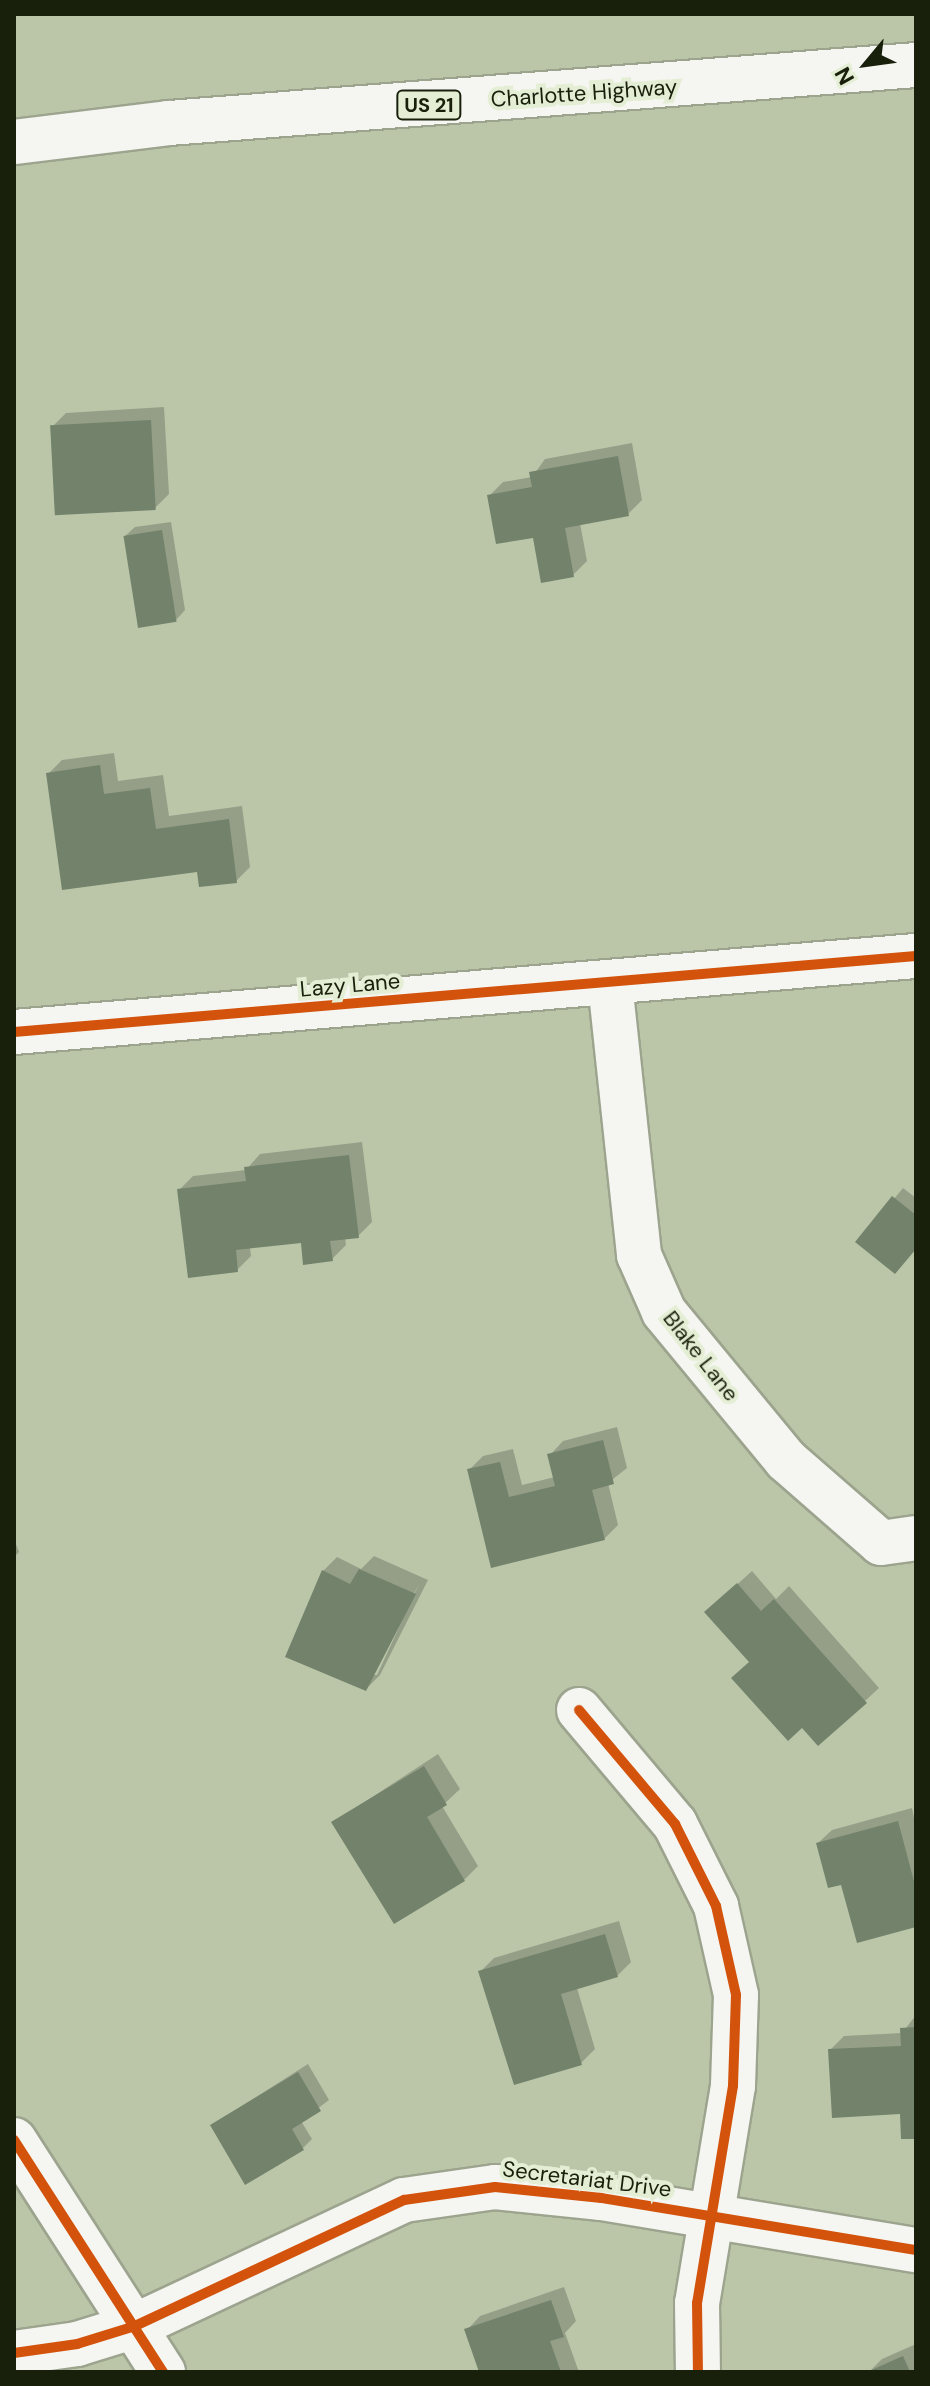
<!DOCTYPE html>
<style>
body{margin:0}
#map{position:relative;width:930px;height:2386px;overflow:hidden;background:#bbc6a9;font-family:"DM Sans",sans-serif}
div>[style]{position:absolute}
.shadow>*{inset:0;background:#0003}
.building>*{inset:0;background:#72826b;transform-origin:0 0}
.roads{filter:drop-shadow(2px 0 #9ca48e) drop-shadow(-2px 0 #9ca48e) drop-shadow(0 2px #9ca48e) drop-shadow(0 -2px #9ca48e)}
.minor>*{height:44px;margin:-22px;padding:0 22px;transform-origin:22px;border-radius:22px;background:#f5f6f2}
.major>*{height:44px;margin:-22px;padding:0 22px;transform-origin:22px;border-radius:22px;background:#f5f6f2}
.cycleway>*{height:10px;margin:-5px;padding:0 5px;transform-origin:5px;border-radius:5px;background:#d3530c}
span{translate:-50% -50%;white-space:nowrap;text-align:center;line-height:1.15;-webkit-text-stroke:8px #e4eed4;paint-order:stroke}
.shield-label span{padding:2px 6px;background:#e4eed4;border:2px solid;border-radius:6px;-webkit-text-stroke-width:0}
.shield-label{font-size:20px;color:#181f0b;font-weight:700}
.street-label{font-size:22px;color:#181f0b}
.frame{position:absolute;inset:0;border:16px solid #181f0b;pointer-events:none}
.north{position:absolute;left:826px;top:24px;width:80px;height:80px;-webkit-text-stroke:6px #e4eed4;paint-order:stroke;rotate:241deg;font-size:22px;font-weight:700;line-height:32px;text-align:center;color:#181f0b}
.north::after{content:'';display:block;margin:auto;width:28px;height:36px;background:#181f0b;clip-path:polygon(50% 0,100% 100%,50% 72%,0 100%)}
</style>
<div id="map">
<div class="shadow">
<i style="clip-path:polygon(164px 407px,169px 494px,155px 508px,52px 427px,66px 413px)"></i>
<i style="clip-path:polygon(632px 443px,642px 500px,628px 514px,580px 523px,587px 561px,573px 575px,489px 496px,503px 482px,532px 477px,545px 459px)"></i>
<i style="clip-path:polygon(171px 522px,185px 610px,176px 620px,125px 536px,135px 527px)"></i>
<i style="clip-path:polygon(114px 753px,118px 781px,163px 775px,169px 816px,242px 806px,250px 867px,236px 881px,199px 870px,48px 774px,62px 760px)"></i>
<i style="clip-path:polygon(362px 1142px,372px 1222px,358px 1236px,345px 1237px,346px 1245px,332px 1259px,303px 1241px,250px 1247px,251px 1256px,237px 1270px,179px 1190px,193px 1176px,246px 1170px,260px 1154px)"></i>
<i style="clip-path:polygon(903px 1188px,916px 1198px,916px 1248px,858px 1242px)"></i>
<i style="clip-path:polygon(617px 1427px,627px 1468px,608px 1483px,618px 1525px,604px 1539px,492px 1566px,469px 1470px,483px 1456px,513px 1449px,522px 1485px,555px 1477px,550px 1455px,563px 1441px)"></i>
<i style="clip-path:polygon(14px 1539px,19px 1552px,14px 1557px)"></i>
<i style="clip-path:polygon(evenodd,374px 1556px,428px 1580px,380px 1675px,366px 1689px,323px 1571px,337px 1557px,361px 1569px,374px 1556px,419px 1584px,377px 1675px,372px 1675px,419px 1584px)"></i>
<i style="clip-path:polygon(752px 1571px,776px 1599px,789px 1586px,879px 1688px,865px 1701px,751px 1661px,721px 1599px)"></i>
<i style="clip-path:polygon(438px 1754px,460px 1789px,442px 1806px,478px 1866px,464px 1880px,334px 1822px)"></i>
<i style="clip-path:polygon(912px 1808px,916px 1828px,916px 1925px,818px 1843px,832px 1830px)"></i>
<i style="clip-path:polygon(619px 1921px,631px 1962px,617px 1976px,577px 1988px,595px 2049px,581px 2063px,481px 1971px,494px 1958px)"></i>
<i style="clip-path:polygon(916px 2015px,916px 2137px,901px 2111px,830px 2050px,844px 2036px,902px 2033px)"></i>
<i style="clip-path:polygon(308px 2064px,329px 2100px,301px 2121px,312px 2139px,303px 2148px,212px 2125px)"></i>
<i style="clip-path:polygon(564px 2287px,576px 2321px,565px 2333px,579px 2372px,481px 2372px,467px 2330px,480px 2316px)"></i>
<i style="clip-path:polygon(916px 2344px,916px 2372px,869px 2372px,882px 2359px)"></i>
</div>
<div class="building">
<i style="left:151px;top:420px;width:90px;height:101px;rotate:87deg"></i>
<i style="clip-path:polygon(618px 456px,629px 516px,565px 528px,574px 577px,541px 583px,533px 538px,496px 544px,487px 495px,532px 487px,529px 472px)"></i>
<i style="left:162px;top:530px;width:93px;height:39px;rotate:81deg"></i>
<i style="clip-path:polygon(100px 765px,104px 794px,150px 788px,156px 829px,229px 819px,237px 883px,199px 887px,197px 872px,62px 890px,46px 773px)"></i>
<i style="clip-path:polygon(349px 1155px,359px 1238px,330px 1241px,333px 1261px,303px 1265px,301px 1243px,236px 1250px,238px 1272px,188px 1278px,177px 1189px,246px 1181px,244px 1167px)"></i>
<i style="clip-path:polygon(892px 1196px,916px 1215px,916px 1249px,895px 1274px,855px 1242px)"></i>
<i style="clip-path:polygon(603px 1440px,614px 1484px,592px 1490px,605px 1540px,491px 1568px,467px 1469px,500px 1462px,509px 1497px,555px 1486px,547px 1454px)"></i>
<i style="clip-path:polygon(359px 1569px,416px 1594px,366px 1691px,285px 1657px,322px 1570px,350px 1584px)"></i>
<i style="clip-path:polygon(737px 1583px,761px 1611px,774px 1599px,867px 1703px,818px 1746px,802px 1728px,788px 1741px,731px 1678px,749px 1662px,704px 1612px)"></i>
<i style="clip-path:polygon(424px 1766px,447px 1805px,427px 1817px,465px 1881px,394px 1924px,331px 1822px)"></i>
<i style="clip-path:polygon(898px 1821px,916px 1889px,916px 1927px,857px 1943px,841px 1885px,828px 1888px,816px 1843px)"></i>
<i style="clip-path:polygon(605px 1934px,618px 1977px,561px 1994px,582px 2065px,514px 2085px,478px 1971px)"></i>
<i style="clip-path:polygon(916px 2027px,916px 2139px,901px 2139px,900px 2114px,832px 2118px,828px 2049px,901px 2046px,900px 2028px)"></i>
<i style="clip-path:polygon(298px 2072px,321px 2111px,292px 2129px,304px 2150px,245px 2185px,210px 2125px)"></i>
<i style="clip-path:polygon(551px 2300px,564px 2337px,550px 2341px,561px 2372px,479px 2372px,464px 2329px)"></i>
<i style="clip-path:polygon(903px 2356px,910px 2372px,867px 2372px)"></i>
</div>
<div class="roads">
<div class="minor">
<i style="left:610px;top:983px;width:274px;rotate:83.9deg"></i>
<i style="left:639px;top:1255px;width:62px;rotate:66.3deg"></i>
<i style="left:664px;top:1312px;width:192px;rotate:50.5deg"></i>
<i style="left:786px;top:1460px;width:126px;rotate:41.1deg"></i>
<i style="left:881px;top:1543px;width:35px;rotate:-8deg"></i>
<i style="left:14px;top:1032px;width:905px;rotate:-4.82deg"></i>
<i style="left:579px;top:1710px;width:149px;rotate:49.9deg"></i>
<i style="left:675px;top:1824px;width:92px;rotate:63.4deg"></i>
<i style="left:716px;top:1906px;width:91px;rotate:77.3deg"></i>
<i style="left:736px;top:1995px;width:91px;rotate:91.9deg"></i>
<i style="left:733px;top:2086px;width:220px;rotate:99.4deg"></i>
<i style="left:697px;top:2303px;width:69px;rotate:89.2deg"></i>
<i style="left:14px;top:2353px;width:64px;rotate:-8.1deg"></i>
<i style="left:77px;top:2344px;width:61px;rotate:-17.2deg"></i>
<i style="left:135px;top:2326px;width:297px;rotate:-25.1deg"></i>
<i style="left:404px;top:2200px;width:92px;rotate:-8.1deg"></i>
<i style="left:495px;top:2187px;width:107px;rotate:5.9deg"></i>
<i style="left:601px;top:2198px;width:319px;rotate:9.4deg"></i>
</div>
<div class="major">
<i style="left:14px;top:142px;width:156px;rotate:-7deg"></i>
<i style="left:169px;top:123px;width:749px;rotate:-4.44deg"></i>
<i style="left:14px;top:2140px;width:276px;rotate:57.3deg"></i>
</div>
</div>
<div class="cycleway">
<i style="left:14px;top:1032px;width:905px;rotate:-4.82deg"></i>
<i style="left:579px;top:1710px;width:149px;rotate:49.9deg"></i>
<i style="left:675px;top:1824px;width:92px;rotate:63.4deg"></i>
<i style="left:716px;top:1906px;width:91px;rotate:77.3deg"></i>
<i style="left:736px;top:1995px;width:91px;rotate:91.9deg"></i>
<i style="left:733px;top:2086px;width:220px;rotate:99.4deg"></i>
<i style="left:697px;top:2303px;width:69px;rotate:89.2deg"></i>
<i style="left:14px;top:2140px;width:276px;rotate:57.3deg"></i>
<i style="left:14px;top:2353px;width:64px;rotate:-8.1deg"></i>
<i style="left:77px;top:2344px;width:61px;rotate:-17.2deg"></i>
<i style="left:135px;top:2326px;width:297px;rotate:-25.1deg"></i>
<i style="left:404px;top:2200px;width:92px;rotate:-8.1deg"></i>
<i style="left:495px;top:2187px;width:107px;rotate:5.9deg"></i>
<i style="left:601px;top:2198px;width:319px;rotate:9.4deg"></i>
</div>
<div class="shield-label">
<span style="left:429px;top:105px">US 21</span>
</div>
<div class="street-label">
<span style="left:584px;top:93px;rotate:-4deg">Charlotte Highway</span>
<span style="left:350px;top:985px;rotate:-5deg">Lazy Lane</span>
<span style="left:701px;top:1356px;rotate:52deg">Blake Lane</span>
<span style="left:587px;top:2179px;rotate:7deg">Secretariat Drive</span>
</div>
<div class="frame"></div>
<div class="north">N</div>
</div>
